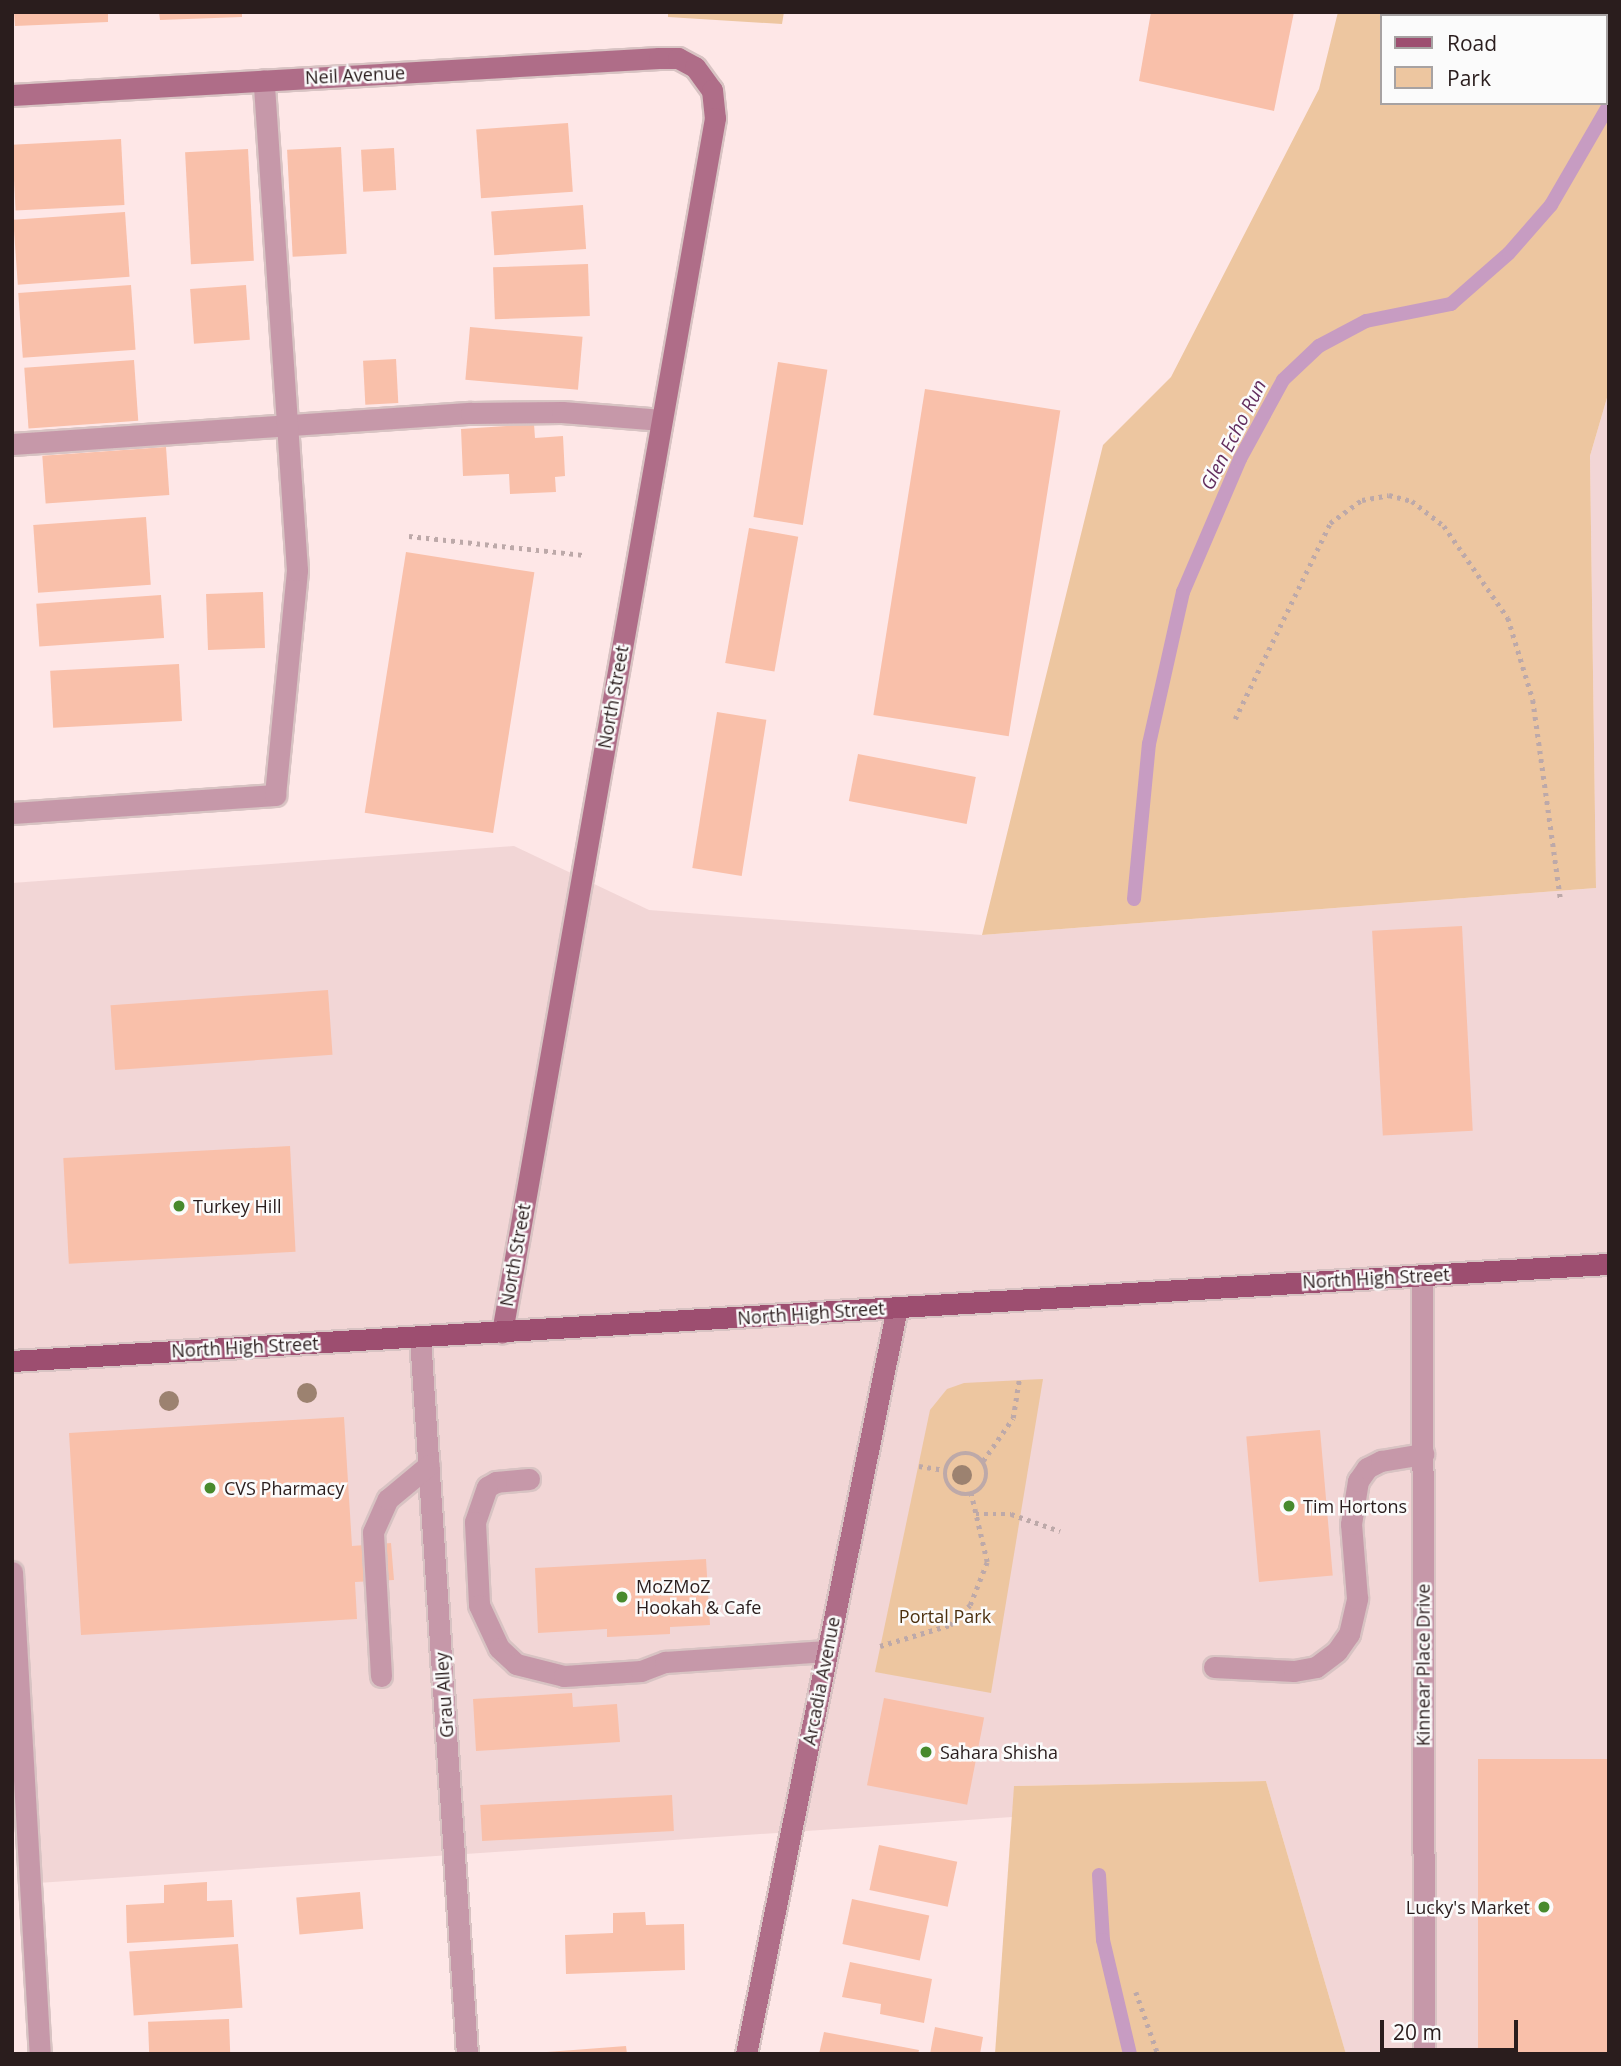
<!DOCTYPE html>
<style>
body{margin:0}
#map{position:relative;width:1621px;height:2066px;overflow:hidden;background:#fee7e7;font-family:"Open Sans",sans-serif}
div>[style]{position:absolute}
.built>*{inset:0;background:#f2d6d6}
.green>*{inset:0;background:#edc6a0}
.stream>*{height:14px;margin:-7px;padding:0 7px;transform-origin:7px;border-radius:7px;background:#c79cc2}
.building>*{inset:0;background:#f9c0aa;transform-origin:0 0}
.path>*{height:4.5px;margin-top:-2.25px;transform-origin:0;background:repeating-linear-gradient(90deg,#bda9a9 0 3.5px,transparent 0 8.5px)}
.path>.ring{margin:-2.25px;padding:0;box-sizing:content-box;background:none;border:4.5px solid #bda9a9;border-radius:50%}
.roads{filter:drop-shadow(2px 0 #d8c3c3) drop-shadow(-2px 0 #d8c3c3) drop-shadow(0 2px #d8c3c3) drop-shadow(0 -2px #d8c3c3)}
.lane>*{height:21px;margin:-10.5px;padding:0 10.5px;transform-origin:10.5px;border-radius:10.5px;background:#c698a9}
.street>*{height:21px;margin:-10.5px;padding:0 10.5px;transform-origin:10.5px;border-radius:10.5px;background:#c698a9}
.secondary>*{height:21px;margin:-10.5px;padding:0 10.5px;transform-origin:10.5px;border-radius:10.5px;background:#af6d88}
.primary>*{height:21px;margin:-10.5px;padding:0 10.5px;transform-origin:10.5px;border-radius:10.5px;background:#9d4e70}
.trees>*{width:20px;height:20px;margin:-10px;border-radius:50%;background:#9c8270}
.dots>*{width:19px;height:19px;translate:-50% -50%;box-sizing:border-box;border:4px solid #fbfbfb;border-radius:50%}
span{translate:-50% -50%;white-space:nowrap;text-align:center;line-height:1.15;-webkit-text-stroke:5px #fbfbfb;paint-order:stroke}
.street-label{font-size:18px;color:#2a1d1d}
.poi-label{font-size:18px;color:#2a1d1d}
.left{translate:0 -50%;text-align:left}
.right{translate:-100% -50%;text-align:right}
.park-label{font-size:18px;color:#4c300f}
.water-label{font-size:19px;color:#632e5e;font-style:italic}
.frame{position:absolute;inset:0;border:14px solid #2a1d1d;pointer-events:none}
.legend{position:absolute;left:1380px;top:14px;width:228px;height:91px;box-sizing:border-box;background:#fbfbfb;border:2px solid #a7a2a2;margin:0;padding:9px 12px;list-style:none;font-size:21px;color:#2a1d1d}
.legend li{display:flex;align-items:center;gap:14px;height:35px}
.legend b{width:35px;border:2px solid #a7a2a2}
.scale{position:absolute;left:1380px;top:2020px;width:138px;height:32px;box-sizing:border-box;border:4px solid #2a1d1d;border-top:0;padding-left:9px;font-size:21px;line-height:24px;white-space:nowrap;color:#2a1d1d;-webkit-text-stroke:5px #fbfbfb;paint-order:stroke}
</style>
<div id="map">
<div class="built">
<i style="clip-path:polygon(1609px 391px,1609px 2054px,1346px 2054px,1266px 1781px,1015px 1786px,1012px 1817px,23px 1884px,21px 1805px,12px 1806px,12px 883px,514px 846px,649px 910px,982px 935px,1596px 888px,1590px 456px)"></i>
</div>
<div class="green">
<i style="clip-path:polygon(668px 12px,784px 12px,782px 24px,668px 17px)"></i>
<i style="clip-path:polygon(evenodd,1338px 12px,1609px 12px,1609px 391px,1590px 456px,1596px 888px,982px 935px,1103px 445px,1171px 377px,1319px 89px,1338px 12px,1381px 16px,1605px 16px,1605px 103px,1381px 103px,1381px 16px)"></i>
<i style="clip-path:polygon(1043px 1379px,991px 1693px,875px 1672px,930px 1410px,947px 1389px,964px 1383px)"></i>
<i style="clip-path:polygon(1266px 1781px,1346px 2054px,995px 2054px,1014px 1786px)"></i>
</div>
<div class="stream">
<i style="left:1134px;top:899px;width:156px;rotate:-84.5deg"></i>
<i style="left:1149px;top:744px;width:156px;rotate:-77.4deg"></i>
<i style="left:1183px;top:592px;width:145px;rotate:-66.8deg"></i>
<i style="left:1240px;top:459px;width:90px;rotate:-61.4deg"></i>
<i style="left:1283px;top:380px;width:50px;rotate:-43.4deg"></i>
<i style="left:1319px;top:346px;width:53px;rotate:-28deg"></i>
<i style="left:1366px;top:321px;width:87px;rotate:-11.3deg"></i>
<i style="left:1451px;top:304px;width:77px;rotate:-41.3deg"></i>
<i style="left:1509px;top:253px;width:64px;rotate:-48.8deg"></i>
<i style="left:1551px;top:205px;width:116px;rotate:-59.9deg"></i>
<i style="left:1099px;top:1875px;width:65px;rotate:86.5deg"></i>
<i style="left:1103px;top:1940px;width:117px;rotate:76.7deg"></i>
</div>
<div class="building">
<i style="clip-path:polygon(14px 12px,108px 12px,108px 22px,15px 26px)"></i>
<i style="clip-path:polygon(159px 12px,242px 12px,242px 17px,160px 20px)"></i>
<i style="clip-path:polygon(1151px 12px,1294px 12px,1274px 111px,1139px 81px)"></i>
<i style="left:568px;top:123px;width:69px;height:92px;rotate:86deg"></i>
<i style="left:121px;top:139px;width:66px;height:109px;rotate:87deg"></i>
<i style="left:341px;top:147px;width:107px;height:54px;rotate:87deg"></i>
<i style="left:394px;top:148px;width:42px;height:33px;rotate:87deg"></i>
<i style="left:248px;top:149px;width:112px;height:63px;rotate:87deg"></i>
<i style="left:583px;top:205px;width:44px;height:92px;rotate:86deg"></i>
<i style="left:125px;top:212px;width:65px;height:112px;rotate:86deg"></i>
<i style="left:588px;top:264px;width:52px;height:95px;rotate:88deg"></i>
<i style="left:131px;top:285px;width:65px;height:113px;rotate:86deg"></i>
<i style="left:246px;top:285px;width:55px;height:56px;rotate:86deg"></i>
<i style="left:470px;top:327px;width:113px;height:53px;rotate:5deg"></i>
<i style="left:396px;top:359px;width:44px;height:33px;rotate:87deg"></i>
<i style="left:134px;top:360px;width:61px;height:110px;rotate:86deg"></i>
<i style="left:778px;top:362px;width:50px;height:157px;rotate:9deg"></i>
<i style="left:925px;top:389px;width:137px;height:330px;rotate:9deg"></i>
<i style="clip-path:polygon(534px 424px,535px 438px,563px 436px,565px 476px,555px 477px,556px 492px,510px 494px,509px 474px,463px 476px,461px 429px)"></i>
<i style="left:166px;top:447px;width:48px;height:124px;rotate:86deg"></i>
<i style="left:146px;top:517px;width:68px;height:113px;rotate:86deg"></i>
<i style="left:749px;top:528px;width:50px;height:137px;rotate:10deg"></i>
<i style="left:406px;top:552px;width:130px;height:264px;rotate:9deg"></i>
<i style="left:263px;top:592px;width:56px;height:57px;rotate:88deg"></i>
<i style="left:161px;top:595px;width:43px;height:125px;rotate:86deg"></i>
<i style="left:179px;top:664px;width:57px;height:129px;rotate:87deg"></i>
<i style="left:717px;top:712px;width:50px;height:158px;rotate:9deg"></i>
<i style="left:858px;top:754px;width:120px;height:48px;rotate:11deg"></i>
<i style="left:1462px;top:926px;width:205px;height:90px;rotate:87deg"></i>
<i style="left:328px;top:990px;width:65px;height:218px;rotate:86deg"></i>
<i style="left:290px;top:1146px;width:106px;height:227px;rotate:87deg"></i>
<i style="clip-path:polygon(344px 1417px,352px 1546px,391px 1543px,394px 1580px,355px 1582px,357px 1619px,81px 1635px,69px 1433px)"></i>
<i style="left:1320px;top:1430px;width:146px;height:74px;rotate:85deg"></i>
<i style="clip-path:polygon(706px 1559px,710px 1625px,670px 1627px,670px 1634px,607px 1637px,607px 1629px,538px 1633px,535px 1568px)"></i>
<i style="clip-path:polygon(572px 1693px,573px 1707px,617px 1704px,620px 1742px,476px 1751px,473px 1699px)"></i>
<i style="left:884px;top:1698px;width:102px;height:89px;rotate:11deg"></i>
<i style="left:1609px;top:1759px;width:295px;height:131px;rotate:90deg"></i>
<i style="left:672px;top:1795px;width:36px;height:192px;rotate:87deg"></i>
<i style="left:879px;top:1845px;width:80px;height:46px;rotate:12deg"></i>
<i style="clip-path:polygon(207px 1882px,207px 1901px,232px 1900px,234px 1937px,127px 1943px,126px 1905px,164px 1903px,164px 1885px)"></i>
<i style="left:360px;top:1892px;width:37px;height:64px;rotate:85deg"></i>
<i style="left:852px;top:1899px;width:79px;height:46px;rotate:12deg"></i>
<i style="clip-path:polygon(645px 1912px,646px 1925px,684px 1924px,685px 1970px,566px 1974px,565px 1935px,613px 1933px,613px 1913px)"></i>
<i style="left:238px;top:1944px;width:64px;height:109px;rotate:86deg"></i>
<i style="clip-path:polygon(850px 1962px,932px 1979px,924px 2023px,880px 2014px,881px 2004px,842px 1997px)"></i>
<i style="left:229px;top:2019px;width:35px;height:81px;rotate:88deg"></i>
<i style="clip-path:polygon(935px 2027px,983px 2037px,980px 2054px,930px 2054px)"></i>
<i style="clip-path:polygon(824px 2032px,919px 2050px,918px 2054px,819px 2054px)"></i>
<i style="clip-path:polygon(626px 2046px,627px 2054px,547px 2054px,547px 2052px)"></i>
</div>
<div class="path">
<i style="left:409px;top:536px;width:177px;rotate:6.2deg"></i>
<i style="left:1235px;top:719px;width:218px;rotate:-64.1deg"></i>
<i style="left:1330px;top:523px;width:39px;rotate:-36deg"></i>
<i style="left:1362px;top:500px;width:27px;rotate:-10deg"></i>
<i style="left:1389px;top:495px;width:24px;rotate:15deg"></i>
<i style="left:1412px;top:501px;width:41px;rotate:38deg"></i>
<i style="left:1444px;top:526px;width:112px;rotate:55.2deg"></i>
<i style="left:1508px;top:618px;width:86px;rotate:73deg"></i>
<i style="left:1533px;top:700px;width:203px;rotate:82.1deg"></i>
<i class="ring" style="left:945px;top:1453px;width:37.5px;height:37.5px"></i>
<i style="left:983px;top:1461px;width:52px;rotate:-55.1deg"></i>
<i style="left:1013px;top:1418px;width:38px;rotate:-81deg"></i>
<i style="left:919px;top:1466px;width:26px;rotate:9deg"></i>
<i style="left:976px;top:1514px;width:35px"></i>
<i style="left:1011px;top:1514px;width:52px;rotate:19.1deg"></i>
<i style="left:880px;top:1646px;width:73px;rotate:-16.7deg"></i>
<i style="left:950px;top:1625px;width:28px;rotate:-45deg"></i>
<i style="left:970px;top:1605px;width:46px;rotate:-68.4deg"></i>
<i style="left:987px;top:1562px;width:70px;rotate:-103.2deg"></i>
<i style="left:1136px;top:1992px;width:66px;rotate:70.5deg"></i>
</div>
<div class="roads">
<div class="lane">
<i style="left:12px;top:444px;width:460px;rotate:-3.9deg"></i>
<i style="left:471px;top:413px;width:91px;rotate:-0.6deg"></i>
<i style="left:562px;top:412px;width:100px;rotate:4.6deg"></i>
<i style="left:12px;top:813px;width:264px;rotate:-3.9deg"></i>
<i style="left:275px;top:795px;width:226px;rotate:-84.4deg"></i>
<i style="left:297px;top:570px;width:491px;rotate:-93.9deg"></i>
<i style="left:420px;top:1337px;width:719px;rotate:86.25deg"></i>
<i style="left:529px;top:1479px;width:33px;rotate:175deg"></i>
<i style="left:496px;top:1482px;width:10px;rotate:151deg"></i>
<i style="left:487px;top:1487px;width:37px;rotate:109deg"></i>
<i style="left:475px;top:1522px;width:83px;rotate:87.2deg"></i>
<i style="left:479px;top:1605px;width:47px;rotate:65.1deg"></i>
<i style="left:499px;top:1648px;width:23px;rotate:43deg"></i>
<i style="left:516px;top:1664px;width:49px;rotate:14deg"></i>
<i style="left:564px;top:1676px;width:77px;rotate:-3.7deg"></i>
<i style="left:641px;top:1671px;width:26px;rotate:-21deg"></i>
<i style="left:665px;top:1662px;width:162px;rotate:-3.9deg"></i>
<i style="left:1214px;top:1667px;width:80px;rotate:2.9deg"></i>
<i style="left:1294px;top:1671px;width:22px;rotate:-10deg"></i>
<i style="left:1316px;top:1667px;width:26px;rotate:-37deg"></i>
<i style="left:1337px;top:1651px;width:21px;rotate:-55deg"></i>
<i style="left:1349px;top:1634px;width:37px;rotate:-77deg"></i>
<i style="left:1357px;top:1598px;width:74px;rotate:-94.6deg"></i>
<i style="left:1351px;top:1524px;width:44px;rotate:-80.8deg"></i>
<i style="left:1358px;top:1481px;width:16px;rotate:-55deg"></i>
<i style="left:1367px;top:1468px;width:16px;rotate:-27deg"></i>
<i style="left:1381px;top:1461px;width:43px;rotate:-9.5deg"></i>
<i style="left:381px;top:1676px;width:144px;rotate:-93.2deg"></i>
<i style="left:373px;top:1532px;width:36px;rotate:-66deg"></i>
<i style="left:388px;top:1499px;width:53px;rotate:-39.7deg"></i>
</div>
<div class="street">
<i style="left:1422px;top:1276px;width:778px;rotate:89.85deg"></i>
<i style="left:12px;top:1572px;width:483px;rotate:86.7deg"></i>
</div>
<div class="secondary">
<i style="left:12px;top:95px;width:648px;rotate:-3.27deg"></i>
<i style="left:659px;top:58px;width:19px"></i>
<i style="left:678px;top:58px;width:19px;rotate:28deg"></i>
<i style="left:695px;top:67px;width:29px;rotate:54deg"></i>
<i style="left:712px;top:90px;width:28px;rotate:84deg"></i>
<i style="left:715px;top:118px;width:1233px;rotate:99.95deg"></i>
<i style="left:746px;top:2054px;width:762px;rotate:-78.57deg"></i>
</div>
<div class="primary">
<i style="left:12px;top:1361px;width:1600px;rotate:-3.48deg"></i>
</div>
</div>
<div class="trees">
<i style="left:307px;top:1393px"></i>
<i style="left:169px;top:1401px"></i>
<i style="left:962px;top:1475px"></i>
</div>
<div class="dots">
<i style="left:179px;top:1206px;background:#488a2d"></i>
<i style="left:210px;top:1488px;background:#488a2d"></i>
<i style="left:1289px;top:1506px;background:#488a2d"></i>
<i style="left:622px;top:1597px;background:#488a2d"></i>
<i style="left:926px;top:1752px;background:#488a2d"></i>
<i style="left:1544px;top:1907px;background:#488a2d"></i>
</div>
<div class="street-label">
<span style="left:355px;top:75px;rotate:-3deg">Neil Avenue</span>
<span style="left:613px;top:697px;rotate:-80deg">North Street</span>
<span style="left:515px;top:1255px;rotate:-80deg">North Street</span>
<span style="left:1376px;top:1278px;rotate:-3deg">North High Street</span>
<span style="left:811px;top:1313px;rotate:-4deg">North High Street</span>
<span style="left:245px;top:1347px;rotate:-3deg">North High Street</span>
<span style="left:1423px;top:1665px;rotate:-90deg">Kinnear Place Drive</span>
<span style="left:821px;top:1681px;rotate:-79deg">Arcadia Avenue</span>
<span style="left:444px;top:1695px;rotate:-94deg">Grau Alley</span>
</div>
<div class="poi-label">
<span class="left" style="left:193px;top:1206px">Turkey Hill</span>
<span class="left" style="left:224px;top:1488px">CVS Pharmacy</span>
<span class="left" style="left:1303px;top:1506px">Tim Hortons</span>
<span class="left" style="left:636px;top:1597px">MoZMoZ<br>Hookah &amp; Cafe</span>
<span class="left" style="left:940px;top:1752px">Sahara Shisha</span>
<span class="right" style="left:1530px;top:1907px">Lucky's Market</span>
</div>
<div class="park-label">
<span style="left:945px;top:1616px">Portal Park</span>
</div>
<div class="water-label">
<span style="left:1234px;top:435px;rotate:-63deg">Glen Echo Run</span>
</div>
<div class="frame"></div>
<ul class="legend">
<li><b style="height:9px;background:#9d4e70"></b>Road</li>
<li><b style="height:19px;background:#edc6a0"></b>Park</li>
</ul>
<div class="scale">20 m</div>
</div>
